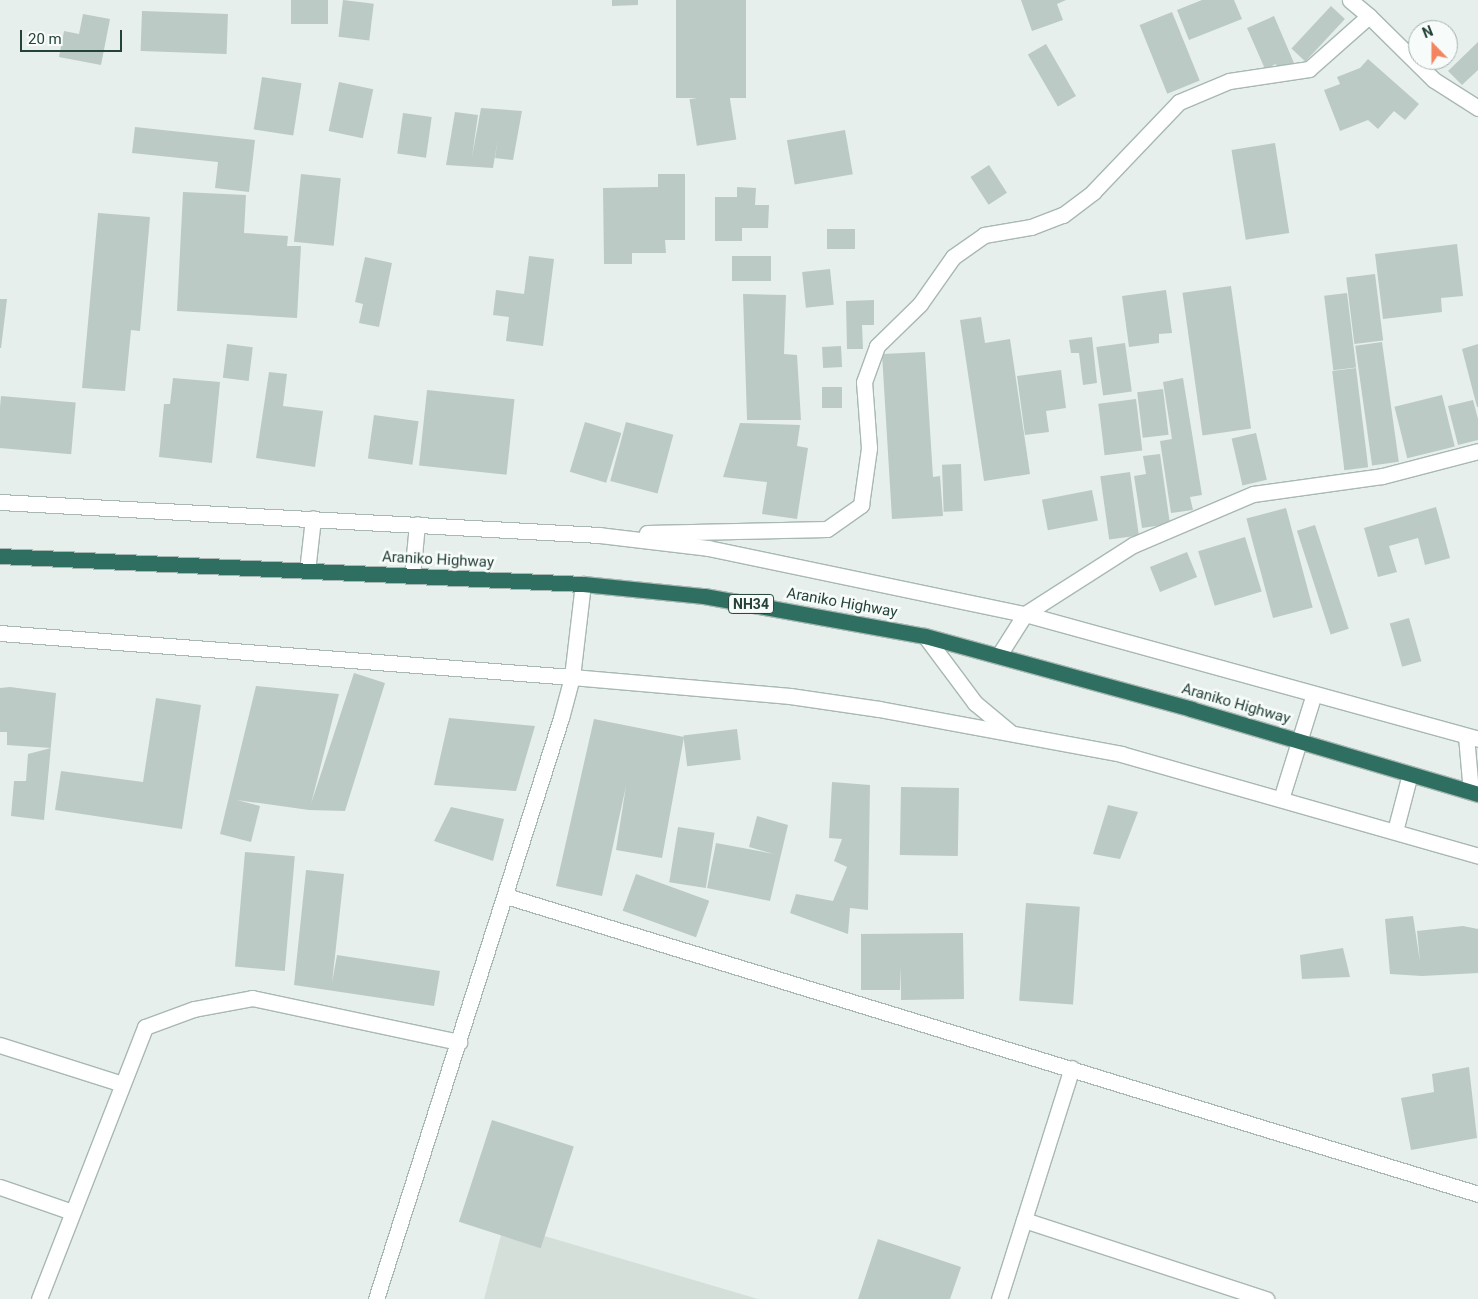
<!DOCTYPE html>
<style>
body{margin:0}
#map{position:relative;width:1478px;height:1299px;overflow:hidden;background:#e6efeb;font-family:Roboto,sans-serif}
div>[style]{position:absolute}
.built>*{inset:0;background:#d4dfda}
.building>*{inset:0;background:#bbcac4;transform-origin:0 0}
.roads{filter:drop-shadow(1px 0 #a8b8b2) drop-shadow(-1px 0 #a8b8b2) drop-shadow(0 1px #a8b8b2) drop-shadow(0 -1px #a8b8b2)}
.lane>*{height:15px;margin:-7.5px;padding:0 7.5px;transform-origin:7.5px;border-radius:7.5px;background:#fff}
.street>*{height:15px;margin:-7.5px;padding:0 7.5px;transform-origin:7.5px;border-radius:7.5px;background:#fff}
.highway>*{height:15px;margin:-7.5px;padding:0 7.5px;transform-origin:7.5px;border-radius:7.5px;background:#2f6f62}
span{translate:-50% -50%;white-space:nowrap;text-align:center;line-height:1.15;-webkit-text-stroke:5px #f7fbf9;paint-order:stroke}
.shield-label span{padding:1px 4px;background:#f7fbf9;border:1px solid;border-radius:4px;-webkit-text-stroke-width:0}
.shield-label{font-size:14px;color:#24423a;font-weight:700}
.street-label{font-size:15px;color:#24423a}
.north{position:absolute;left:1408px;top:20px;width:50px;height:50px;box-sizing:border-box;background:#f7fbf9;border:1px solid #a3b1ad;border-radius:50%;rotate:338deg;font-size:14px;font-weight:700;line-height:20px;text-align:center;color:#24423a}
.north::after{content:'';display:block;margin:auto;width:18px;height:22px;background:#f4845f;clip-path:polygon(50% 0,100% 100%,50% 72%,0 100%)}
.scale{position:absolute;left:20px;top:30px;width:102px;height:22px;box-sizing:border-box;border:2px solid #24423a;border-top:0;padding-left:6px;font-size:15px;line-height:18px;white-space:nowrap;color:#24423a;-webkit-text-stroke:4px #f7fbf9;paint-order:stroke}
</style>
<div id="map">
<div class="built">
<i style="clip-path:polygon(504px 1224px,758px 1299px,484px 1299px)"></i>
</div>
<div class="building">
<i style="left:291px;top:0;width:37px;height:24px"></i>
<i style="left:343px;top:0;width:31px;height:37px;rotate:7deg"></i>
<i style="clip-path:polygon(612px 0,638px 0,638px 5px,612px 6px)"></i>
<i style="left:676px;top:0;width:70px;height:98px"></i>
<i style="clip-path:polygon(1021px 0,1066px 0,1057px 4px,1063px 20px,1032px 31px)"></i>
<i style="clip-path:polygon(1202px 0,1234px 0,1242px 19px,1189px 40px,1177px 10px)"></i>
<i style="left:1331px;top:6px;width:19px;height:58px;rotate:43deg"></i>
<i style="left:142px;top:11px;width:86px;height:40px;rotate:2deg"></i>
<i style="left:1172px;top:12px;width:74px;height:35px;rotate:68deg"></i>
<i style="clip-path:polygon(83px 14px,110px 19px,101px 65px,59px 57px,64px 31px,79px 34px)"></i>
<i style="clip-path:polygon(1274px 16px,1294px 63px,1278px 70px,1276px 64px,1265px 69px,1247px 28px)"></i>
<i style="clip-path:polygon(1478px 42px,1478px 70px,1462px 85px,1448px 71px)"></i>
<i style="left:1046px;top:44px;width:60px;height:21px;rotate:60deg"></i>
<i style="clip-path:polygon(1368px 59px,1419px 104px,1405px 120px,1394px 111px,1378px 129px,1368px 120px,1340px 131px,1324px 90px,1340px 84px,1337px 77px,1360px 68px)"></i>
<i style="left:262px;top:77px;width:40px;height:53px;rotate:9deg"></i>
<i style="left:339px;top:82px;width:35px;height:50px;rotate:12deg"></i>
<i style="left:729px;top:93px;width:47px;height:40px;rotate:81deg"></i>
<i style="clip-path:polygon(481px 108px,522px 111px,513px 160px,495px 158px,498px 138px,493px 168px,446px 165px,455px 112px,478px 115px,472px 157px)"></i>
<i style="left:403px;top:113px;width:29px;height:41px;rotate:8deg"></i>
<i style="clip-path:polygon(135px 127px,255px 140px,249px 192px,215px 188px,218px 162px,132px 153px)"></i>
<i style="left:845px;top:130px;width:45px;height:59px;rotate:80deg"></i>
<i style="left:1275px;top:143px;width:91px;height:44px;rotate:81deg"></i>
<i style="left:989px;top:165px;width:33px;height:22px;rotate:57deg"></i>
<i style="left:301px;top:174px;width:40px;height:68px;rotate:6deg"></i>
<i style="clip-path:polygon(658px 174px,685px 174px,685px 240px,665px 240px,666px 253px,632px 253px,632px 264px,604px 264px,603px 188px,658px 187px)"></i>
<i style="clip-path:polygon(737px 187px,756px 188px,755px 205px,769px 205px,768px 228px,742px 228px,742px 241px,715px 241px,715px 197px,737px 197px)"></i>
<i style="clip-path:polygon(183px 192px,246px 195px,244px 233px,288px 236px,287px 246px,301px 246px,297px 318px,177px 311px)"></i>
<i style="clip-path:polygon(98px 213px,150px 217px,140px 331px,131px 330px,125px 391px,82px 388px)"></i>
<i style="left:855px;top:229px;width:20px;height:28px;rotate:90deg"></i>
<i style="clip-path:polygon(1457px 244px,1463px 296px,1441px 298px,1442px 312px,1383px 319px,1375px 254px)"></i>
<i style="clip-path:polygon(529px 256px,554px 259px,543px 346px,506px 341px,509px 317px,493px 315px,496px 290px,524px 294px)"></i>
<i style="left:771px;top:256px;width:25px;height:39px;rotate:90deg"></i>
<i style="clip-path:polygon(365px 257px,392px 263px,379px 327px,359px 323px,363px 304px,355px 302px)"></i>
<i style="left:830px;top:269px;width:36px;height:28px;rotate:84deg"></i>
<i style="left:1375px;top:274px;width:67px;height:29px;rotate:83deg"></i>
<i style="left:1231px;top:286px;width:144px;height:49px;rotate:82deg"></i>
<i style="clip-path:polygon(1166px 290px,1172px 333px,1159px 334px,1159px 343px,1129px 347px,1122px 296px)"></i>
<i style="left:1347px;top:293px;width:75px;height:23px;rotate:83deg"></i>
<i style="clip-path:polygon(743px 294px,786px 295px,784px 354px,797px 355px,801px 420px,747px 420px)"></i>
<i style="clip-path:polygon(0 299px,7px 299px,1px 348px,0 348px)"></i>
<i style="clip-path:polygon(874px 300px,874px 325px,862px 325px,863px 349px,847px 349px,846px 301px)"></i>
<i style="clip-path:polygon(981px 317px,985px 343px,1010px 339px,1030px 474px,984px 481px,960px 320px)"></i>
<i style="clip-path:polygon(1092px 337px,1097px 383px,1083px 385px,1079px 353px,1071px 353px,1069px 340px)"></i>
<i style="left:1382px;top:342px;width:121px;height:27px;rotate:82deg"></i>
<i style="left:1125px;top:343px;width:49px;height:29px;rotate:82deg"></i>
<i style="left:227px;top:344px;width:26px;height:34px;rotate:7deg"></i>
<i style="clip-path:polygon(1478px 344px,1478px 407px,1477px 407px,1462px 349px)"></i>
<i style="left:841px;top:346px;width:21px;height:19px;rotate:87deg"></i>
<i style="clip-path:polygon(925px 352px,933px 477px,940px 476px,943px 516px,892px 519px,882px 354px)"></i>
<i style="left:1356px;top:368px;width:100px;height:24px;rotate:83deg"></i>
<i style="clip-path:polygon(1061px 370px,1066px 408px,1046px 411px,1049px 432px,1025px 435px,1017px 376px)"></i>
<i style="clip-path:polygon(269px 372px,287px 374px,283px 406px,323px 411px,315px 467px,256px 458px)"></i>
<i style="clip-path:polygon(173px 378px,220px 382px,212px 463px,159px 457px,164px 404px,170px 404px)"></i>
<i style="clip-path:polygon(1183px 378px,1202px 495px,1190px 497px,1193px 510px,1171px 513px,1160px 441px,1172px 439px,1163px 382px)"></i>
<i style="left:842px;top:387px;width:21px;height:20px;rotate:90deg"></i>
<i style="left:1163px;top:389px;width:46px;height:26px;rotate:83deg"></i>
<i style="left:427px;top:390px;width:88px;height:76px;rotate:6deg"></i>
<i style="left:1442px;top:395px;width:53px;height:49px;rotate:76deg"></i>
<i style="left:1px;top:396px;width:75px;height:52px;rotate:5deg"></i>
<i style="left:1136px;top:399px;width:52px;height:38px;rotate:83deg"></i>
<i style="clip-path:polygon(1473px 400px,1478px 419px,1478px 440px,1458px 445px,1448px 406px)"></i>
<i style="left:374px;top:415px;width:45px;height:44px;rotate:8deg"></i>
<i style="left:585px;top:422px;width:38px;height:52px;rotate:17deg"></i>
<i style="left:626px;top:422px;width:49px;height:61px;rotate:15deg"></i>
<i style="clip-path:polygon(740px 423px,800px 425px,797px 446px,808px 448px,797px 519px,762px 514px,767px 482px,723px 477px)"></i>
<i style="left:1256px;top:433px;width:48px;height:25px;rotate:77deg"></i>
<i style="clip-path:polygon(1160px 454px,1170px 524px,1142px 528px,1134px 476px,1146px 474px,1143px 456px)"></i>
<i style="left:961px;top:464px;width:47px;height:19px;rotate:88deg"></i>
<i style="left:1130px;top:472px;width:64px;height:30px;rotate:82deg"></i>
<i style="left:1092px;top:490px;width:31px;height:51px;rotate:79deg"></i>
<i style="clip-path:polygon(1436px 507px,1450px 558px,1425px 565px,1418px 538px,1389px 546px,1397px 572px,1378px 577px,1364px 528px)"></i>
<i style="left:1286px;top:508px;width:103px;height:41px;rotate:75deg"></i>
<i style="left:1315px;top:525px;width:109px;height:19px;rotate:72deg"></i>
<i style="left:1245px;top:537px;width:57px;height:49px;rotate:73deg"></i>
<i style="left:1187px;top:552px;width:27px;height:40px;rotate:68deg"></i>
<i style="left:1409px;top:618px;width:45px;height:20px;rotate:74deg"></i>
<i style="clip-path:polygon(354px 673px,385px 683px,345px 811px,309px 810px,237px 800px,260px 806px,251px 842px,220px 834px,256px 686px,339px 694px,311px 804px)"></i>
<i style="clip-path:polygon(10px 687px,56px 693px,44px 820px,11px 816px,14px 781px,26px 781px,28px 754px,51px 748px,7px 745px,7px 732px,0 732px,0 688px)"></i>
<i style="clip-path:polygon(156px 698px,201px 705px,182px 829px,55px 810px,61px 771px,143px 782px)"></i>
<i style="clip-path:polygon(449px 718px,535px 726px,516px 791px,434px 785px)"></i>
<i style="clip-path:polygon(594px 719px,684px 737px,662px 858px,616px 850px,626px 786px,602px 896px,556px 886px)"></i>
<i style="left:737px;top:729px;width:31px;height:54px;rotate:83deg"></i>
<i style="clip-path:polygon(832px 782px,870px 785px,868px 910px,850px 908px,848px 934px,790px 913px,796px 894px,833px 901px,847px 867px,834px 861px,842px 839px,829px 838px)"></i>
<i style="left:901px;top:787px;width:58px;height:68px;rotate:1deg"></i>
<i style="clip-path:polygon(1108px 805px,1138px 812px,1120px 859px,1093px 854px)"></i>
<i style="clip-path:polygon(451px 807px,504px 819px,493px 861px,434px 841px)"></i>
<i style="clip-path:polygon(757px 816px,788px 825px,770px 901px,707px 888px,716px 843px,774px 854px,749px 847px)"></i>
<i style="left:678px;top:827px;width:37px;height:56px;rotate:9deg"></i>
<i style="left:245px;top:852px;width:50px;height:115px;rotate:5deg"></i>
<i style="clip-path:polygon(306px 870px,344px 874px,332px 983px,337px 955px,440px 971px,434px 1006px,294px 985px)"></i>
<i style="left:636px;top:874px;width:78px;height:39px;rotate:20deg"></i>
<i style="left:1026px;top:903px;width:54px;height:98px;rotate:4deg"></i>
<i style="clip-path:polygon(1413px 916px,1420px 962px,1417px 931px,1463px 926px,1478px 929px,1478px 973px,1422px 976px,1390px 974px,1385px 919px)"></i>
<i style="clip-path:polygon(963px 933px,964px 999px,901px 1000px,901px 966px,900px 990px,861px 990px,861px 934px)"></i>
<i style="clip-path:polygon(1343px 948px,1350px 977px,1302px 979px,1300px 955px)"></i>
<i style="clip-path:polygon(1469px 1067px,1477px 1138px,1411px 1150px,1401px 1098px,1434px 1092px,1432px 1074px)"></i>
<i style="left:492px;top:1120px;width:86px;height:107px;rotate:18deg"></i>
<i style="clip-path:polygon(878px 1239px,961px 1267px,950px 1299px,858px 1299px)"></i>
</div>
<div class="roads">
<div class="lane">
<i style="left:307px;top:571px;width:53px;rotate:-83.5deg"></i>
<i style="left:412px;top:576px;width:52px;rotate:-84.5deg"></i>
<i style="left:0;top:633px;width:574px;rotate:4.4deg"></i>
<i style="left:572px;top:677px;width:219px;rotate:5deg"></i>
<i style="left:790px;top:696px;width:90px;rotate:8.3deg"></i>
<i style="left:879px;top:709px;width:246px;rotate:10.5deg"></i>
<i style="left:1121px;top:754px;width:371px;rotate:15.9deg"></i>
<i style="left:925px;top:636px;width:84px;rotate:53.3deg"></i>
<i style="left:975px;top:703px;width:47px;rotate:39.8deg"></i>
<i style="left:1466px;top:736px;width:56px;rotate:84.9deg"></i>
<i style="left:1281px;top:799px;width:110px;rotate:-72.6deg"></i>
<i style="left:1395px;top:831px;width:59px;rotate:-75.3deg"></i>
<i style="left:0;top:1045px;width:128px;rotate:17.7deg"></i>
<i style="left:0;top:1187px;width:76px;rotate:19.1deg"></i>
<i style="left:1024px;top:1220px;width:255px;rotate:18.1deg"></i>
<i style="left:39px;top:1299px;width:292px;rotate:-68.7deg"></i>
<i style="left:145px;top:1027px;width:52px;rotate:-20.2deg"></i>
<i style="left:194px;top:1009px;width:59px;rotate:-10.7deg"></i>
<i style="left:252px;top:998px;width:212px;rotate:12deg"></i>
</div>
<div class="street">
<i style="left:1369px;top:16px;width:91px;rotate:44.6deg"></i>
<i style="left:1434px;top:80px;width:52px;rotate:32.5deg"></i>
<i style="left:0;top:502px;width:600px;rotate:3.15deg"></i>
<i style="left:599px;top:535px;width:110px;rotate:6.8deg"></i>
<i style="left:708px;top:548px;width:324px;rotate:11.8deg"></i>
<i style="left:1025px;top:614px;width:470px;rotate:15.4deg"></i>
<i style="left:647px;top:533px;width:180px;rotate:-1.3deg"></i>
<i style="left:827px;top:529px;width:42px;rotate:-35.2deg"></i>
<i style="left:861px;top:505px;width:58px;rotate:-82deg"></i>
<i style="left:869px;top:448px;width:66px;rotate:-94.3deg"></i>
<i style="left:864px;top:382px;width:38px;rotate:-70deg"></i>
<i style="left:877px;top:346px;width:60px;rotate:-44.3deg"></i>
<i style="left:920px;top:304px;width:57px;rotate:-54.9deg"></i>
<i style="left:953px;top:257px;width:38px;rotate:-35deg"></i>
<i style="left:984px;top:235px;width:48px;rotate:-9.7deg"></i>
<i style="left:1031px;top:227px;width:34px;rotate:-21deg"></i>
<i style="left:1063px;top:215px;width:38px;rotate:-37deg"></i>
<i style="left:1093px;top:192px;width:124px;rotate:-46.3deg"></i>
<i style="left:1179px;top:102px;width:54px;rotate:-22.8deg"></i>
<i style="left:1229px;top:81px;width:81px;rotate:-8.5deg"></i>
<i style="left:1309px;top:69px;width:80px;rotate:-41.5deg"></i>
<i style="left:1369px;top:16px;width:25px;rotate:-140deg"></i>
<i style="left:999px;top:655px;width:49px;rotate:-57.6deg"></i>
<i style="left:1025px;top:614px;width:128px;rotate:-32.6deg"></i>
<i style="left:1133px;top:545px;width:130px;rotate:-23deg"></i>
<i style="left:1253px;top:494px;width:130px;rotate:-7.9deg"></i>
<i style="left:1382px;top:476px;width:99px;rotate:-14.6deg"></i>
<i style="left:506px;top:896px;width:1017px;rotate:17.04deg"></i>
<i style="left:376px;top:1299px;width:610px;rotate:-72.34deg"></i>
<i style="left:561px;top:718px;width:42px;rotate:-75deg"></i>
<i style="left:572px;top:677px;width:94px;rotate:-83.3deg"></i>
<i style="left:999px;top:1299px;width:242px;rotate:-72.5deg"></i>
</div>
<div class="highway">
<i style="left:0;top:556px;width:584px;rotate:2.75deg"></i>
<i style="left:583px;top:584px;width:122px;rotate:5.7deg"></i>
<i style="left:704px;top:596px;width:225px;rotate:10.3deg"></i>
<i style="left:925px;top:636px;width:276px;rotate:15.3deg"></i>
<i style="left:1191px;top:709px;width:299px;rotate:16.5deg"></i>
</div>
</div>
<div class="shield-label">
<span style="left:751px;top:604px">NH34</span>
</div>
<div class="street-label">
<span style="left:438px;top:560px;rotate:3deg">Araniko Highway</span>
<span style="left:842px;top:603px;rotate:10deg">Araniko Highway</span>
<span style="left:1236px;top:704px;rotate:16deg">Araniko Highway</span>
</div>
<div class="north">N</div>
<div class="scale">20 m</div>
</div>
